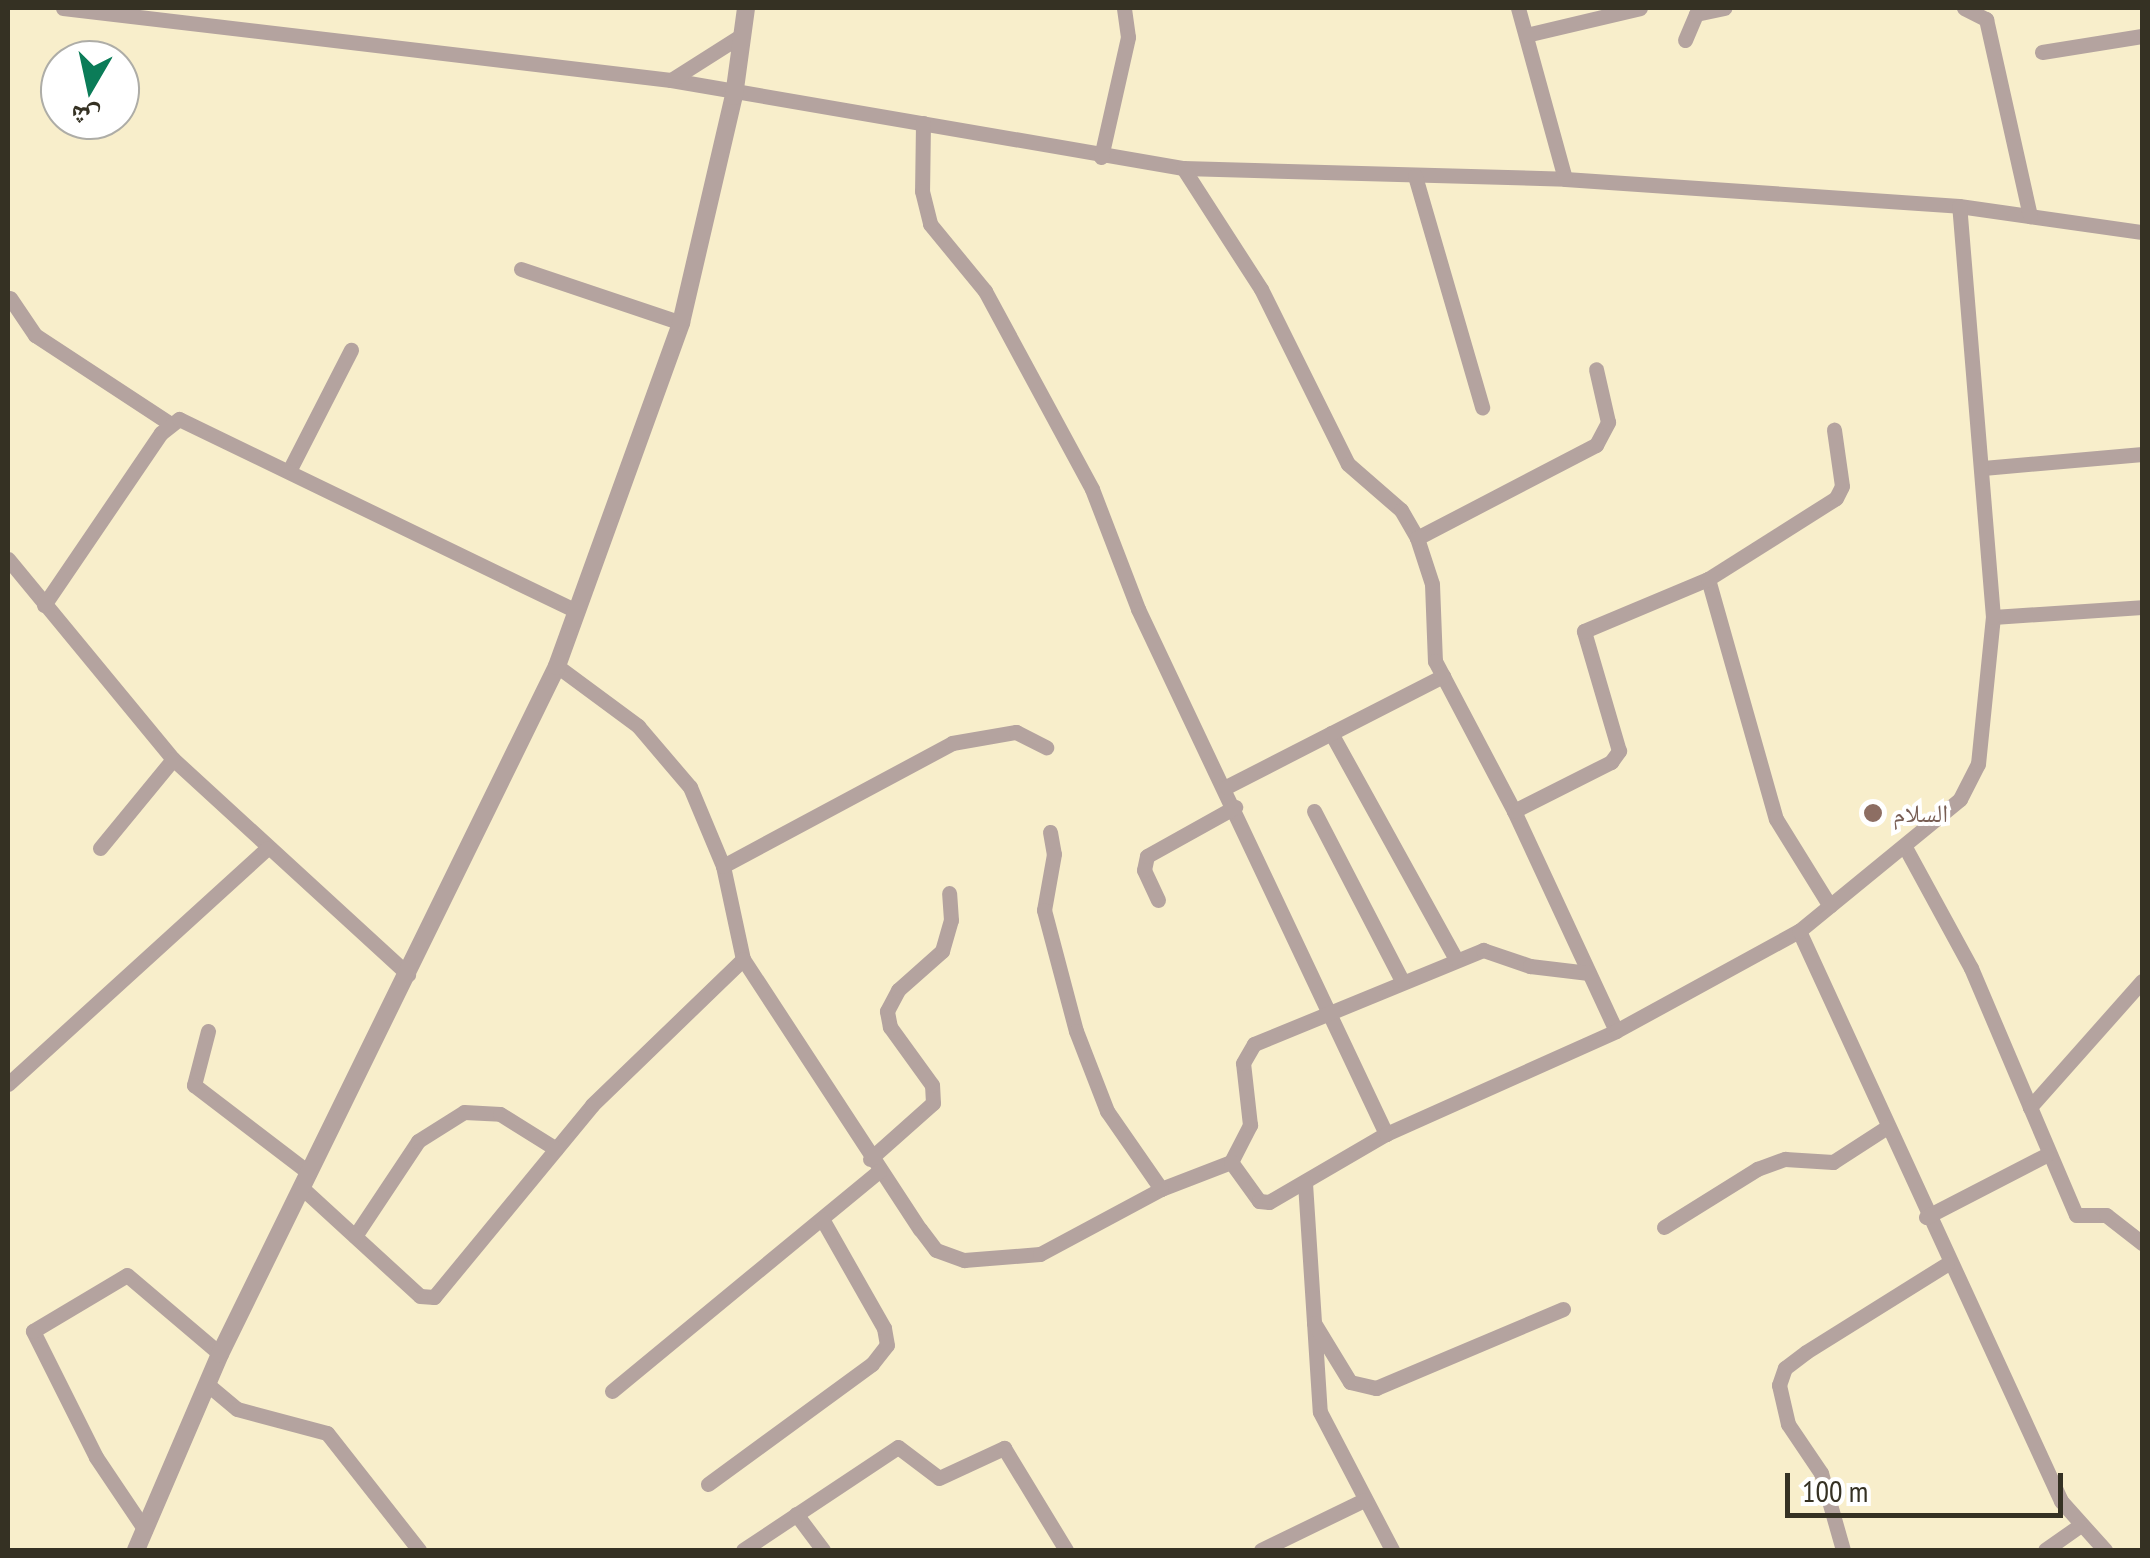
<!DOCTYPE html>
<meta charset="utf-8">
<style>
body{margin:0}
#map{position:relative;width:2150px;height:1558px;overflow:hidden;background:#f8eecb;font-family:"PT Sans Narrow","Noto Naskh Arabic",sans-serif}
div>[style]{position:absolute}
.minor>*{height:15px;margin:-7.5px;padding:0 7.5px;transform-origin:7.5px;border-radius:7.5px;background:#b4a39f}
.tertiary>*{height:18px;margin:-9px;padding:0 9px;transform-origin:9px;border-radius:9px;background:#b4a39f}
.dots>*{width:28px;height:28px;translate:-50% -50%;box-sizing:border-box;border:5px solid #fff;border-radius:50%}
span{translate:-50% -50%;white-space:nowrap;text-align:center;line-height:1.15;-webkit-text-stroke:8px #fff;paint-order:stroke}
.education-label{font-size:25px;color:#785e54}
.left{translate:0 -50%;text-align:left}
.frame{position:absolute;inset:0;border:10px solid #353123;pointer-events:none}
.north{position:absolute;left:40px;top:40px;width:100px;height:100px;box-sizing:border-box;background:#fff;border:2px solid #aeada7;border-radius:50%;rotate:189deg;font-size:28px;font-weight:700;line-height:40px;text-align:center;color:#353123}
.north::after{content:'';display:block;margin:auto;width:35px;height:45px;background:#0b7c58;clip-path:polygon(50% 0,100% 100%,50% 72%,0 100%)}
.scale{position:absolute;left:1785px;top:1473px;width:278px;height:45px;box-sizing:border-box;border:5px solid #353123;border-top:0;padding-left:12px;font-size:30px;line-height:35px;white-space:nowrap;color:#353123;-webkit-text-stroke:8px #fff;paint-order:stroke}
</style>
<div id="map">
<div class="minor">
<i style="left:63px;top:8px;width:612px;rotate:6.75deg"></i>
<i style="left:671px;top:80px;width:520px;rotate:9.75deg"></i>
<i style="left:1183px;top:168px;width:382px;rotate:1.6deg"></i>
<i style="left:1565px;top:179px;width:395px;rotate:3.9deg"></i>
<i style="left:1959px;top:206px;width:185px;rotate:8.1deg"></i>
<i style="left:1518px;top:8px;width:177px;rotate:74.6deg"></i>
<i style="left:1964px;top:8px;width:25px;rotate:27deg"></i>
<i style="left:1986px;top:19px;width:202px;rotate:77.4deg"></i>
<i style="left:1526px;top:35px;width:117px;rotate:-13.3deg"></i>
<i style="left:1685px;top:40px;width:28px;rotate:-67deg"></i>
<i style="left:1696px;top:14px;width:29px;rotate:-12deg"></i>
<i style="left:2042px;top:52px;width:101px;rotate:-9.1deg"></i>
<i style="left:671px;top:80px;width:84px;rotate:-32.4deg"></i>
<i style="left:923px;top:123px;width:68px;rotate:90.8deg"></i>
<i style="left:922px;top:191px;width:34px;rotate:76deg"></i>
<i style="left:930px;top:224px;width:87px;rotate:50.6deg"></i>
<i style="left:985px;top:291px;width:225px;rotate:61.6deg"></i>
<i style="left:1092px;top:489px;width:129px;rotate:69deg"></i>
<i style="left:1138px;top:609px;width:581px;rotate:64.71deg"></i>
<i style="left:1101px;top:157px;width:123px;rotate:-77.3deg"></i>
<i style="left:1128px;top:37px;width:29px;rotate:-98deg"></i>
<i style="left:1183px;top:168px;width:144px;rotate:57.2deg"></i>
<i style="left:1261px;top:289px;width:195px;rotate:63.6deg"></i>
<i style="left:1348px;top:464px;width:70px;rotate:41deg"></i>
<i style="left:1401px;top:510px;width:32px;rotate:60deg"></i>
<i style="left:1417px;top:538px;width:48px;rotate:71.9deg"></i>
<i style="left:1432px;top:584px;width:77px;rotate:87.8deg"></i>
<i style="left:1435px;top:661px;width:170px;rotate:62.2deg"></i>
<i style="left:1514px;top:811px;width:242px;rotate:65.1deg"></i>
<i style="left:1415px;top:176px;width:241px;rotate:73.8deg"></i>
<i style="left:521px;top:269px;width:169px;rotate:18.6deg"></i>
<i style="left:10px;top:298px;width:45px;rotate:56deg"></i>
<i style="left:35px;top:335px;width:160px;rotate:33.3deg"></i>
<i style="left:1983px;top:468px;width:160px;rotate:-5deg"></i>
<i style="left:290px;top:469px;width:134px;rotate:-62.9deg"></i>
<i style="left:1417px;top:538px;width:202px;rotate:-27.5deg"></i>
<i style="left:1596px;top:445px;width:26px;rotate:-62deg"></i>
<i style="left:1608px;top:422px;width:54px;rotate:-102.8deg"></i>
<i style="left:8px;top:559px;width:259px;rotate:50.5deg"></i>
<i style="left:173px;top:759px;width:319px;rotate:42.5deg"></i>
<i style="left:1708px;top:579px;width:249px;rotate:74.2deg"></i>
<i style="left:1776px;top:819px;width:102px;rotate:58.2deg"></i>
<i style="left:44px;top:605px;width:208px;rotate:-55.8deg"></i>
<i style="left:161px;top:433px;width:23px;rotate:-38deg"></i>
<i style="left:179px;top:419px;width:442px;rotate:25.8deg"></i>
<i style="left:1993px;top:617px;width:149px;rotate:-3.8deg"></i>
<i style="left:557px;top:666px;width:101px;rotate:36.5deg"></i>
<i style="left:638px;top:726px;width:80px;rotate:49.6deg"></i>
<i style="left:690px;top:787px;width:86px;rotate:67.3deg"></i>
<i style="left:723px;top:866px;width:95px;rotate:77.9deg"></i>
<i style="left:743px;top:959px;width:323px;rotate:56.8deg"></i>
<i style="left:920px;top:1229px;width:26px;rotate:53deg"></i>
<i style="left:936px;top:1250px;width:30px;rotate:20deg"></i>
<i style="left:964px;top:1260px;width:76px;rotate:-4.5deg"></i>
<i style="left:1040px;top:1254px;width:137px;rotate:-28.2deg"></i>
<i style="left:1161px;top:1189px;width:75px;rotate:-21.1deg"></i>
<i style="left:1231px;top:1162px;width:42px;rotate:-62.8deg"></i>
<i style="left:1250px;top:1125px;width:62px;rotate:-96.4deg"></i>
<i style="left:1243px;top:1063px;width:22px;rotate:-60deg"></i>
<i style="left:1254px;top:1044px;width:248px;rotate:-22.3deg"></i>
<i style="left:1483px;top:950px;width:50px;rotate:18.8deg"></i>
<i style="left:1530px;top:966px;width:59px;rotate:6.8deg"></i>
<i style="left:1331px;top:733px;width:257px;rotate:61.1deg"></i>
<i style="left:1226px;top:787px;width:244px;rotate:-27.1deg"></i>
<i style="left:1314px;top:811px;width:191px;rotate:62.6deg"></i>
<i style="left:1514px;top:811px;width:109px;rotate:-26.8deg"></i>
<i style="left:1611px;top:762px;width:14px;rotate:-54deg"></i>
<i style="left:1619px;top:751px;width:125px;rotate:-106.3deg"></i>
<i style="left:1584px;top:631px;width:134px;rotate:-22.8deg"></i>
<i style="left:1708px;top:579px;width:151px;rotate:-32.3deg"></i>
<i style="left:1836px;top:498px;width:13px;rotate:-63deg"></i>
<i style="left:1842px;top:486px;width:57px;rotate:-98.1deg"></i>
<i style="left:1050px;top:832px;width:22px;rotate:80deg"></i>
<i style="left:1054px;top:854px;width:57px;rotate:100.1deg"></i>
<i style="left:1044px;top:910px;width:125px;rotate:75.2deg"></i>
<i style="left:1076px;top:1031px;width:86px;rotate:68.8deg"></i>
<i style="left:1107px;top:1111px;width:95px;rotate:55.3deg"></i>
<i style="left:1905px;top:847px;width:138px;rotate:61.4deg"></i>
<i style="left:1971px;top:968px;width:151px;rotate:67deg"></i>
<i style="left:100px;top:848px;width:115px;rotate:-50.6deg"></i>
<i style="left:723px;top:866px;width:260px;rotate:-28.2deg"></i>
<i style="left:952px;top:743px;width:65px;rotate:-9.8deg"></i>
<i style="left:1016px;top:732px;width:34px;rotate:27deg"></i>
<i style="left:1158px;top:900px;width:33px;rotate:-115deg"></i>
<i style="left:1144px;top:870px;width:14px;rotate:-78deg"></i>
<i style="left:1147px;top:856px;width:101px;rotate:-29.1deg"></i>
<i style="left:1799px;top:931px;width:627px;rotate:65.31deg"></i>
<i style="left:2061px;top:1501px;width:66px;rotate:48.1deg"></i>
<i style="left:2142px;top:981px;width:169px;rotate:131.6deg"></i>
<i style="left:2030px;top:1107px;width:117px;rotate:66.9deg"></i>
<i style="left:2076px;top:1215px;width:30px"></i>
<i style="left:2106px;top:1215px;width:46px;rotate:37.9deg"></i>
<i style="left:208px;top:1031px;width:56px;rotate:104.5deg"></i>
<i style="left:194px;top:1085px;width:145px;rotate:37.4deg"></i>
<i style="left:8px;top:1084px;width:350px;rotate:-42.3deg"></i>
<i style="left:870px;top:1159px;width:84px;rotate:-41.6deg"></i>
<i style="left:933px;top:1103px;width:18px;rotate:-93deg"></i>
<i style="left:932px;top:1085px;width:72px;rotate:-125.9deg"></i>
<i style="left:890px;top:1027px;width:16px;rotate:-101deg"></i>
<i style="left:887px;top:1011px;width:24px;rotate:-62deg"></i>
<i style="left:898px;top:990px;width:59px;rotate:-41.6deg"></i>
<i style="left:942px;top:951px;width:32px;rotate:-74deg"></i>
<i style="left:951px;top:920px;width:27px;rotate:-94deg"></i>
<i style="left:1231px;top:1162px;width:48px;rotate:54.3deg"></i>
<i style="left:1259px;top:1201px;width:10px;rotate:6deg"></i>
<i style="left:1269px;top:1202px;width:135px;rotate:-30.2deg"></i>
<i style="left:1386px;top:1134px;width:252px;rotate:-24.1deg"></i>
<i style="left:1616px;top:1031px;width:209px;rotate:-28.7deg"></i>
<i style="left:1799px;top:931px;width:208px;rotate:-39.3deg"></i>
<i style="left:1960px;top:799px;width:39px;rotate:-63deg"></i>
<i style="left:1978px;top:764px;width:148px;rotate:-84.2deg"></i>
<i style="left:1993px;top:617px;width:412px;rotate:-94.7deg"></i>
<i style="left:1305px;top:1183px;width:229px;rotate:86.3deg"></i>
<i style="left:1320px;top:1412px;width:156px;rotate:62.4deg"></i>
<i style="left:301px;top:1187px;width:161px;rotate:42.5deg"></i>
<i style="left:420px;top:1296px;width:14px;rotate:4deg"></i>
<i style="left:434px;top:1297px;width:249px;rotate:-50.5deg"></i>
<i style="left:592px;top:1105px;width:210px;rotate:-44deg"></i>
<i style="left:1926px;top:1217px;width:135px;rotate:-27.3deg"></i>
<i style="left:1664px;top:1227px;width:110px;rotate:-31.9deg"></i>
<i style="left:1757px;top:1169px;width:30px;rotate:-20deg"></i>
<i style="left:1785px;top:1159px;width:48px;rotate:3.6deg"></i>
<i style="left:1833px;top:1162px;width:64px;rotate:-32.9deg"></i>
<i style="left:355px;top:1236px;width:114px;rotate:-56.4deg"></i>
<i style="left:418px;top:1141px;width:54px;rotate:-32.2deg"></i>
<i style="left:464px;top:1112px;width:36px;rotate:3deg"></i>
<i style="left:500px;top:1114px;width:66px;rotate:32deg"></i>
<i style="left:1314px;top:1323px;width:69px;rotate:58.6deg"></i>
<i style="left:1350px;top:1382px;width:27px;rotate:13deg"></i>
<i style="left:1376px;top:1388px;width:203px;rotate:-22.9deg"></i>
<i style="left:207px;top:1384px;width:39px;rotate:40deg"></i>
<i style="left:237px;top:1409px;width:93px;rotate:14.9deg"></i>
<i style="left:327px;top:1433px;width:149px;rotate:51.8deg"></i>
<i style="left:612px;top:1391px;width:346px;rotate:-39.5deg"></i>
<i style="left:708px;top:1484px;width:203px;rotate:-36.2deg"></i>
<i style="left:872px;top:1364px;width:24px;rotate:-52deg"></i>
<i style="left:887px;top:1345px;width:17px;rotate:-100deg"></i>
<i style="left:884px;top:1328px;width:125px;rotate:-119.6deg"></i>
<i style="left:796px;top:1514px;width:45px;rotate:53.1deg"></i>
<i style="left:145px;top:1530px;width:88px;rotate:-123.9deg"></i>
<i style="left:96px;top:1457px;width:141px;rotate:-116.6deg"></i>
<i style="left:33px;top:1331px;width:109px;rotate:-30.8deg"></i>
<i style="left:127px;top:1275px;width:122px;rotate:40.3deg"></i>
<i style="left:743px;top:1550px;width:186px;rotate:-33.6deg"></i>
<i style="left:898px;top:1447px;width:51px;rotate:37.1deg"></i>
<i style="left:939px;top:1478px;width:72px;rotate:-24.8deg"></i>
<i style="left:1004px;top:1448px;width:119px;rotate:58.7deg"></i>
<i style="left:1261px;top:1550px;width:114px;rotate:-25.9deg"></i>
<i style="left:1843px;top:1550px;width:80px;rotate:-105.9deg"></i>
<i style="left:1821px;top:1473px;width:59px;rotate:-124deg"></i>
<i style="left:1788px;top:1424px;width:40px;rotate:-103deg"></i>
<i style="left:1779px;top:1385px;width:18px;rotate:-71deg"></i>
<i style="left:1785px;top:1368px;width:26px;rotate:-37deg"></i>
<i style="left:1806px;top:1352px;width:166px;rotate:-32deg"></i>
<i style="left:2045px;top:1550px;width:42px;rotate:-35.2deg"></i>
</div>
<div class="tertiary">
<i style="left:136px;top:1550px;width:213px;rotate:-66.8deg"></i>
<i style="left:220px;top:1354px;width:766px;rotate:-63.9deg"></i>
<i style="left:557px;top:666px;width:365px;rotate:-70.1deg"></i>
<i style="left:681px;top:323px;width:233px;rotate:-76.9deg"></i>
<i style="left:734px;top:96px;width:89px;rotate:-82.2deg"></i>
</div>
<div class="dots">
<i style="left:1873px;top:813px;background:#8d6e63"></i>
</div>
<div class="education-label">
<span class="left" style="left:1893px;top:813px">السلام</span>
</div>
<div class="frame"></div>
<div class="north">ش</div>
<div class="scale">100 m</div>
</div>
